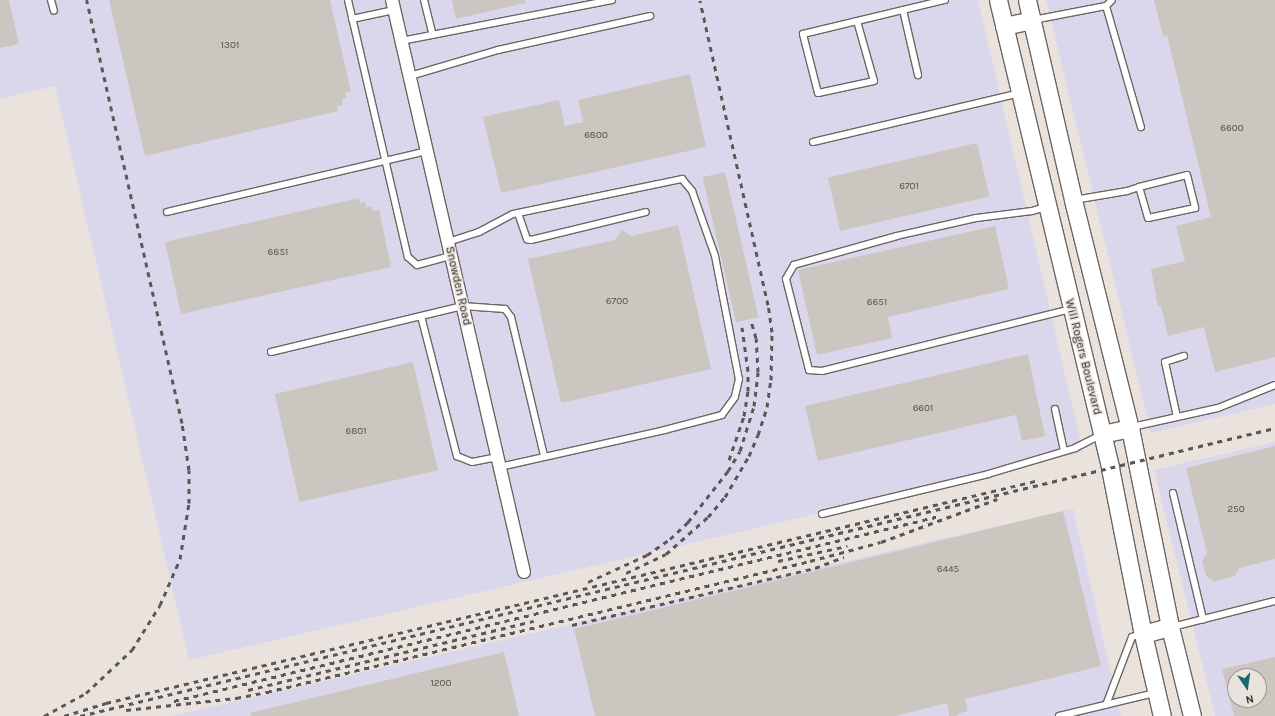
<!DOCTYPE html>
<style>
body{margin:0}
#map{position:relative;width:1275px;height:716px;overflow:hidden;background:#eae3dd;font-family:Karla,sans-serif}
div>[style]{position:absolute}
.industrial>*{inset:0;background:#dad7ed}
.building>*{inset:0;background:#ccc6c0;transform-origin:0 0}
.roads{filter:drop-shadow(1px 0 #6c6661) drop-shadow(-1px 0 #6c6661) drop-shadow(0 1px #6c6661) drop-shadow(0 -1px #6c6661)}
.service>*{height:6px;margin:-3px;padding:0 3px;transform-origin:3px;border-radius:3px;background:#fff}
.minor>*{height:12px;margin:-6px;padding:0 6px;transform-origin:6px;border-radius:6px;background:#fff}
.secondary>*{height:17px;margin:-8.5px;padding:0 8.5px;transform-origin:8.5px;border-radius:8.5px;background:#fff}
.rail>*{height:3px;margin-top:-1.5px;transform-origin:0;background:repeating-linear-gradient(90deg,#5b5754 0 5px,transparent 0 10px)}
span{translate:-50% -50%;white-space:nowrap;text-align:center;line-height:1.15;-webkit-text-stroke:3px #eae3dd;paint-order:stroke}
.number-label{font-size:10px;color:#54514d}
.number-label span{-webkit-text-stroke-width:0}
.street-label{font-size:12px;color:#2c2a27}
.north{position:absolute;left:1227px;top:668px;width:40px;height:40px;box-sizing:border-box;background:#eae3dd;border:1px solid #9e9994;border-radius:50%;rotate:167deg;font-size:11px;font-weight:700;line-height:16px;text-align:center;color:#2c2a27}
.north::after{content:'';display:block;margin:auto;width:14px;height:18px;background:#1b686b;clip-path:polygon(50% 0,100% 100%,50% 72%,0 100%)}
</style>
<div id="map">
<div class="industrial">
<i style="clip-path:polygon(0 0,978px 0,1083px 452px,189px 660px,55px 86px,0 99px)"></i>
<i style="clip-path:polygon(1046px 0,1275px 0,1275px 404px,1151px 433px)"></i>
<i style="clip-path:polygon(evenodd,1275px 442px,1275px 716px,1215px 716px,1154px 470px,1275px 442px,1235px 676px,1259px 676px,1259px 700px,1235px 700px,1235px 676px)"></i>
<i style="clip-path:polygon(1073px 509px,1121px 716px,171px 716px)"></i>
</div>
<div class="building">
<i style="clip-path:polygon(0 0,9px 0,19px 44px,0 48px)"></i>
<i style="clip-path:polygon(109px 0,330px 0,351px 92px,345px 93px,347px 98px,342px 99px,343px 105px,337px 106px,338px 111px,145px 156px)"></i>
<i style="clip-path:polygon(452px 0,525px 0,525px 3px,456px 19px)"></i>
<i style="clip-path:polygon(1154px 0,1275px 0,1275px 357px,1215px 372px,1204px 327px,1168px 336px,1161px 306px,1158px 307px,1151px 269px,1185px 261px,1176px 226px,1211px 217px,1167px 35px,1163px 36px)"></i>
<i style="clip-path:polygon(690px 74px,706px 147px,501px 193px,483px 117px,559px 100px,565px 126px,583px 122px,578px 100px)"></i>
<i style="left:977px;top:143px;width:55px;height:153px;rotate:77deg"></i>
<i style="left:725px;top:172px;width:149px;height:23px;rotate:77deg"></i>
<i style="clip-path:polygon(359px 198px,360px 204px,365px 202px,366px 208px,372px 206px,373px 211px,379px 210px,391px 267px,181px 314px,165px 242px)"></i>
<i style="clip-path:polygon(678px 225px,711px 369px,561px 403px,528px 259px,615px 240px,622px 230px,632px 236px)"></i>
<i style="clip-path:polygon(995px 226px,1009px 289px,888px 317px,892px 338px,817px 355px,798px 270px)"></i>
<i style="clip-path:polygon(1028px 354px,1045px 436px,1022px 441px,1016px 415px,818px 461px,805px 406px)"></i>
<i style="left:413px;top:362px;width:111px;height:142px;rotate:77deg"></i>
<i style="clip-path:polygon(1275px 446px,1275px 559px,1239px 568px,1235px 576px,1214px 582px,1206px 576px,1202px 561px,1207px 553px,1186px 468px)"></i>
<i style="clip-path:polygon(1063px 511px,1101px 666px,965px 699px,968px 711px,957px 714px,958px 716px,949px 716px,947px 703px,895px 716px,595px 716px,574px 629px)"></i>
<i style="clip-path:polygon(504px 652px,519px 716px,251px 716px,250px 713px)"></i>
<i style="clip-path:polygon(evenodd,1275px 657px,1275px 716px,1234px 716px,1222px 669px,1275px 657px,1235px 676px,1259px 676px,1259px 700px,1235px 700px,1235px 676px)"></i>
</div>
<div class="roads">
<div class="service">
<i style="left:51px;top:0;width:11px;rotate:75deg"></i>
<i style="left:348px;top:0;width:264px;rotate:76.9deg"></i>
<i style="left:408px;top:257px;width:12px;rotate:42deg"></i>
<i style="left:417px;top:265px;width:35px;rotate:-15deg"></i>
<i style="left:424px;top:0;width:36px;rotate:76deg"></i>
<i style="left:1106px;top:6px;width:8px;rotate:-45deg"></i>
<i style="left:903px;top:10px;width:67px;rotate:77deg"></i>
<i style="left:352px;top:19px;width:43px;rotate:-12.1deg"></i>
<i style="left:1033px;top:20px;width:74px;rotate:-10.9deg"></i>
<i style="left:1106px;top:6px;width:126px;rotate:73.9deg"></i>
<i style="left:857px;top:21px;width:62px;rotate:74.2deg"></i>
<i style="left:874px;top:81px;width:57px;rotate:167.9deg"></i>
<i style="left:818px;top:93px;width:61px;rotate:-104.3deg"></i>
<i style="left:803px;top:34px;width:146px;rotate:-13.5deg"></i>
<i style="left:401px;top:41px;width:215px;rotate:-11deg"></i>
<i style="left:410px;top:76px;width:92px;rotate:-16.5deg"></i>
<i style="left:498px;top:50px;width:156px;rotate:-12.6deg"></i>
<i style="left:813px;top:142px;width:213px;rotate:-13.3deg"></i>
<i style="left:1074px;top:200px;width:54px;rotate:-9.6deg"></i>
<i style="left:1127px;top:191px;width:13px;rotate:-18deg"></i>
<i style="left:1139px;top:187px;width:49px;rotate:-14deg"></i>
<i style="left:1187px;top:175px;width:34px;rotate:76deg"></i>
<i style="left:1195px;top:208px;width:48px;rotate:168deg"></i>
<i style="left:1148px;top:218px;width:32px;rotate:-106deg"></i>
<i style="left:1046px;top:207px;width:15px;rotate:164deg"></i>
<i style="left:1032px;top:211px;width:56px;rotate:172.9deg"></i>
<i style="left:976px;top:218px;width:81px;rotate:167.2deg"></i>
<i style="left:897px;top:236px;width:107px;rotate:164.3deg"></i>
<i style="left:794px;top:265px;width:16px;rotate:120deg"></i>
<i style="left:786px;top:279px;width:94px;rotate:75.8deg"></i>
<i style="left:809px;top:370px;width:13px;rotate:4deg"></i>
<i style="left:822px;top:371px;width:256px;rotate:-14deg"></i>
<i style="left:167px;top:212px;width:267px;rotate:-13.2deg"></i>
<i style="left:518px;top:213px;width:28px;rotate:71deg"></i>
<i style="left:527px;top:239px;width:4px;rotate:14deg"></i>
<i style="left:531px;top:240px;width:118px;rotate:-13.7deg"></i>
<i style="left:448px;top:242px;width:33px;rotate:-18deg"></i>
<i style="left:479px;top:232px;width:38px;rotate:-28deg"></i>
<i style="left:513px;top:214px;width:173px;rotate:-11.7deg"></i>
<i style="left:682px;top:179px;width:16px;rotate:50deg"></i>
<i style="left:692px;top:191px;width:69px;rotate:70.5deg"></i>
<i style="left:715px;top:256px;width:125px;rotate:79deg"></i>
<i style="left:739px;top:379px;width:18px;rotate:103deg"></i>
<i style="left:735px;top:397px;width:22px;rotate:126deg"></i>
<i style="left:722px;top:415px;width:59px;rotate:165.3deg"></i>
<i style="left:665px;top:430px;width:170px;rotate:167.4deg"></i>
<i style="left:421px;top:316px;width:145px;rotate:75.6deg"></i>
<i style="left:457px;top:456px;width:16px;rotate:22deg"></i>
<i style="left:472px;top:462px;width:25px;rotate:-11deg"></i>
<i style="left:271px;top:352px;width:196px;rotate:-13.5deg"></i>
<i style="left:462px;top:306px;width:43px;rotate:4deg"></i>
<i style="left:505px;top:309px;width:10px;rotate:53deg"></i>
<i style="left:511px;top:317px;width:142px;rotate:76.6deg"></i>
<i style="left:1055px;top:409px;width:43px;rotate:77.9deg"></i>
<i style="left:1177px;top:417px;width:56px;rotate:-102.3deg"></i>
<i style="left:1165px;top:362px;width:20px;rotate:-18deg"></i>
<i style="left:1132px;top:427px;width:88px;rotate:-12.5deg"></i>
<i style="left:1218px;top:408px;width:61px;rotate:-22deg"></i>
<i style="left:1173px;top:493px;width:130px;rotate:76.6deg"></i>
<i style="left:822px;top:514px;width:171px;rotate:-13.5deg"></i>
<i style="left:988px;top:474px;width:91px;rotate:-16.6deg"></i>
<i style="left:1075px;top:448px;width:29px;rotate:-27deg"></i>
<i style="left:1172px;top:627px;width:106px;rotate:-14.2deg"></i>
<i style="left:1106px;top:705px;width:73px;rotate:-69.1deg"></i>
<i style="left:1132px;top:637px;width:9px;rotate:-18deg"></i>
<i style="left:1059px;top:716px;width:99px;rotate:-13.5deg"></i>
</div>
<div class="minor">
<i style="left:392px;top:0;width:587px;rotate:77.01deg"></i>
</div>
<div class="secondary">
<i style="left:998px;top:0;width:481px;rotate:76.5deg"></i>
<i style="left:1110px;top:468px;width:169px;rotate:78.8deg"></i>
<i style="left:1143px;top:634px;width:84px;rotate:77deg"></i>
<i style="left:1027px;top:0;width:205px;rotate:77deg"></i>
<i style="left:1073px;top:200px;width:235px;rotate:76deg"></i>
<i style="left:1130px;top:428px;width:203px;rotate:78.6deg"></i>
<i style="left:1170px;top:627px;width:92px;rotate:76.1deg"></i>
<i style="left:1004px;top:26px;width:29px;rotate:-12deg"></i>
<i style="left:1102px;top:434px;width:29px;rotate:-12deg"></i>
<i style="left:1143px;top:634px;width:28px;rotate:-15deg"></i>
</div>
</div>
<div class="rail">
<i style="left:729px;top:460px;width:46px;rotate:-71.2deg"></i>
<i style="left:744px;top:416px;width:25px;rotate:-81deg"></i>
<i style="left:748px;top:391px;width:20px;rotate:-90deg"></i>
<i style="left:748px;top:371px;width:44px;rotate:-97.8deg"></i>
<i style="left:778px;top:561px;width:71px;rotate:-12.3deg"></i>
<i style="left:626px;top:573px;width:44px;rotate:-25.4deg"></i>
<i style="left:666px;top:554px;width:56px;rotate:-41.4deg"></i>
<i style="left:708px;top:517px;width:26px;rotate:-50deg"></i>
<i style="left:725px;top:497px;width:48px;rotate:-59.7deg"></i>
<i style="left:749px;top:456px;width:23px;rotate:-67deg"></i>
<i style="left:758px;top:435px;width:29px;rotate:-72deg"></i>
<i style="left:767px;top:407px;width:27px;rotate:-82deg"></i>
<i style="left:771px;top:380px;width:48px;rotate:-88.8deg"></i>
<i style="left:772px;top:332px;width:27px;rotate:-98deg"></i>
<i style="left:768px;top:305px;width:312px;rotate:-102.6deg"></i>
<i style="left:588px;top:582px;width:65px;rotate:-24.6deg"></i>
<i style="left:647px;top:555px;width:28px;rotate:-35deg"></i>
<i style="left:670px;top:539px;width:25px;rotate:-43deg"></i>
<i style="left:688px;top:522px;width:65px;rotate:-51.9deg"></i>
<i style="left:728px;top:471px;width:23px;rotate:-59deg"></i>
<i style="left:740px;top:451px;width:47px;rotate:-72.7deg"></i>
<i style="left:754px;top:406px;width:34px;rotate:-83deg"></i>
<i style="left:758px;top:372px;width:34px;rotate:-93deg"></i>
<i style="left:756px;top:338px;width:19px;rotate:-106deg"></i>
<i style="left:572px;top:625px;width:250px;rotate:-13.2deg"></i>
<i style="left:815px;top:568px;width:31px;rotate:-21deg"></i>
<i style="left:248px;top:690px;width:294px;rotate:-13.6deg"></i>
<i style="left:174px;top:701px;width:784px;rotate:-13.58deg"></i>
<i style="left:126px;top:710px;width:111px;rotate:-6.2deg"></i>
<i style="left:236px;top:698px;width:32px;rotate:-11deg"></i>
<i style="left:267px;top:692px;width:559px;rotate:-13.56deg"></i>
<i style="left:810px;top:561px;width:73px;rotate:-15deg"></i>
<i style="left:881px;top:542px;width:124px;rotate:-20.3deg"></i>
<i style="left:44px;top:716px;width:48px;rotate:-28.7deg"></i>
<i style="left:86px;top:693px;width:63px;rotate:-43.1deg"></i>
<i style="left:132px;top:650px;width:53px;rotate:-58.1deg"></i>
<i style="left:160px;top:605px;width:50px;rotate:-66.5deg"></i>
<i style="left:180px;top:559px;width:57px;rotate:-80.9deg"></i>
<i style="left:189px;top:503px;width:33px;rotate:-90deg"></i>
<i style="left:189px;top:470px;width:48px;rotate:-98.5deg"></i>
<i style="left:182px;top:423px;width:434px;rotate:-102.7deg"></i>
<i style="left:64px;top:716px;width:44px;rotate:-17.2deg"></i>
<i style="left:106px;top:703px;width:959px;rotate:-13.44deg"></i>
<i style="left:80px;top:716px;width:1229px;rotate:-13.55deg"></i>
</div>
<div class="number-label">
<span style="left:230px;top:46px">1301</span>
<span style="left:1232px;top:129px">6600</span>
<span style="left:596px;top:136px">6800</span>
<span style="left:909px;top:187px">6701</span>
<span style="left:278px;top:253px">6851</span>
<span style="left:617px;top:302px">6700</span>
<span style="left:877px;top:303px">6651</span>
<span style="left:923px;top:409px">6601</span>
<span style="left:356px;top:432px">6801</span>
<span style="left:1236px;top:510px">250</span>
<span style="left:948px;top:570px">6445</span>
<span style="left:441px;top:684px">1200</span>
</div>
<div class="street-label">
<span style="left:458px;top:286px;rotate:77deg">Snowden Road</span>
<span style="left:1083px;top:357px;rotate:76deg">Will Rogers Boulevard</span>
</div>
<div class="north">N</div>
</div>
